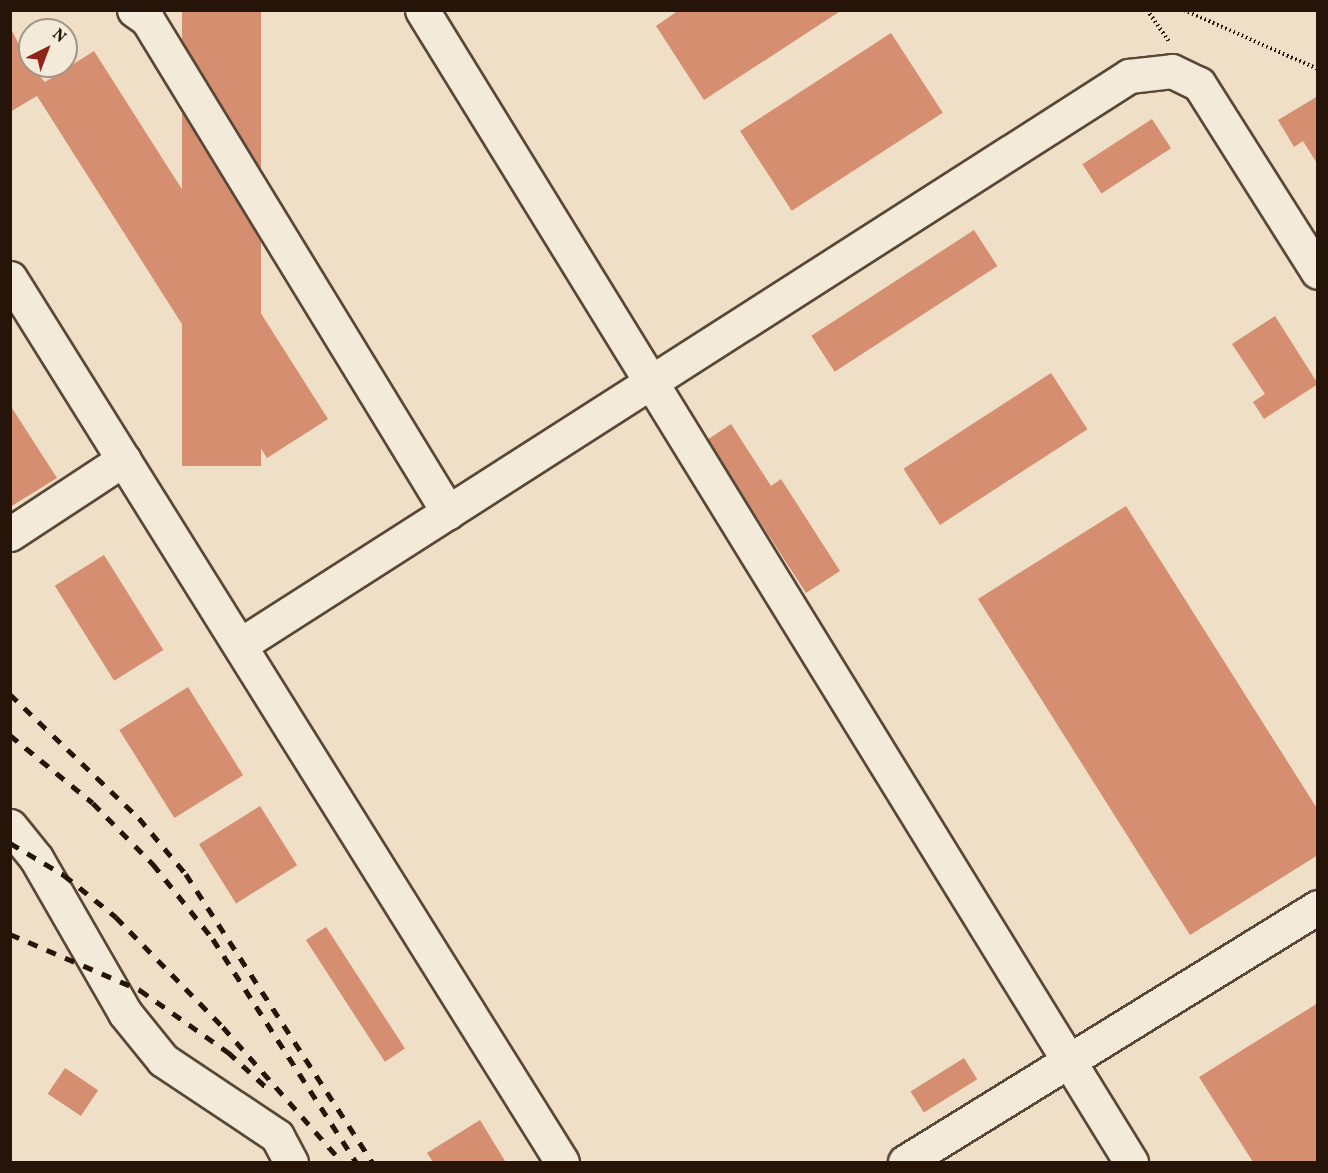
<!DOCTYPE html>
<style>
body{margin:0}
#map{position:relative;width:1328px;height:1173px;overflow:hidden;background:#eedfc6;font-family:Vollkorn,serif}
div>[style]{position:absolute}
.building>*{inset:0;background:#d68e71;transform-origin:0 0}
.path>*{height:4px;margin-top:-2px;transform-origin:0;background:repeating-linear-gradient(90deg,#271409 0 1.5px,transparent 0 4.5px)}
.roads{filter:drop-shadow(2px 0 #594738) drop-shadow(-2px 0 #594738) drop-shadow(0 2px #594738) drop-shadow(0 -2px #594738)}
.minor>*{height:33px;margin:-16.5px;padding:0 16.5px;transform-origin:16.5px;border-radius:16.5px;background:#f4eada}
.rail>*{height:4.5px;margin-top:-2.25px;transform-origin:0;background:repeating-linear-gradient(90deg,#271409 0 10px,transparent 0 20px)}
span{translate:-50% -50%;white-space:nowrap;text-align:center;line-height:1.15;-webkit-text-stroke:6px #f4eada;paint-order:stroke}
.frame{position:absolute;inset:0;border:12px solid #271409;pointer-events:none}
.north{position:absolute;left:18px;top:18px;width:60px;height:60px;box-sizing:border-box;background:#f4eada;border:2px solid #a29486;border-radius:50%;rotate:42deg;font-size:16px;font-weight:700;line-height:24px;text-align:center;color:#271409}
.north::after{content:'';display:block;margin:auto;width:21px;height:27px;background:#8f2418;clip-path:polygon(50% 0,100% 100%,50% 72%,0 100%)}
</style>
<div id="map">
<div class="building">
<i style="left:182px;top:10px;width:79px;height:456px"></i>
<i style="clip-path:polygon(679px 10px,842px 10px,704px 100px,656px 26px)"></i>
<i style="clip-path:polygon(10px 27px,30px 66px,45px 82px,94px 51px,328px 419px,267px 458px,37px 96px,10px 112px)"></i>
<i style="left:891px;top:33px;width:95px;height:180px;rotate:57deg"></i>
<i style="clip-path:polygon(1318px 96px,1318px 165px,1303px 141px,1294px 147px,1278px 120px)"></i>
<i style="left:1152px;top:119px;width:35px;height:83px;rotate:57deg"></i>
<i style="left:974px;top:230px;width:43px;height:194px;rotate:57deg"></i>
<i style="clip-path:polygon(1275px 316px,1318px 384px,1264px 419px,1253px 402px,1265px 394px,1232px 344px)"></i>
<i style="left:1051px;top:373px;width:67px;height:176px;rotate:57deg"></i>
<i style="clip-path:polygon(10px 405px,57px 478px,10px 507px)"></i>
<i style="clip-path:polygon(731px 424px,771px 486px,781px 479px,840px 571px,806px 593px,707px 440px)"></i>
<i style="clip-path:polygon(1126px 506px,1318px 810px,1318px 855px,1190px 935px,978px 599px)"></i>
<i style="left:104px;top:555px;width:112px;height:58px;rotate:58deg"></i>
<i style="left:188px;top:687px;width:104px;height:81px;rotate:58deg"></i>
<i style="left:260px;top:806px;width:70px;height:72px;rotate:58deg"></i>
<i style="left:326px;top:927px;width:145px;height:24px;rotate:57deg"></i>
<i style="clip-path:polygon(1318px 1003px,1318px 1162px,1253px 1162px,1199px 1077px)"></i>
<i style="left:964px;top:1058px;width:25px;height:63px;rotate:58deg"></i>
<i style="left:65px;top:1068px;width:40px;height:31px;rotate:34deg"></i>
<i style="clip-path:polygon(480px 1120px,505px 1161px,433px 1162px,427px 1153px)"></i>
</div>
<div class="path">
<i style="left:1147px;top:10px;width:39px;rotate:55deg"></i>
<i style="left:1184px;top:10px;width:146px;rotate:23.8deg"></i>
</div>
<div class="roads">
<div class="minor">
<i style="left:134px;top:10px;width:16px;rotate:35deg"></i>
<i style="left:147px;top:19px;width:578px;rotate:58.59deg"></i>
<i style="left:422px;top:10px;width:1353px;rotate:58.39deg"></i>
<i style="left:10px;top:278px;width:1042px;rotate:58.02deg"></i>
<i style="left:10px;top:534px;width:136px;rotate:-33.3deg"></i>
<i style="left:240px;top:645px;width:1056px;rotate:-32.62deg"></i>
<i style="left:1129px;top:76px;width:43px;rotate:-6.6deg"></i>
<i style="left:1172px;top:71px;width:30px;rotate:26deg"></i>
<i style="left:1199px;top:84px;width:222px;rotate:57.7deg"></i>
<i style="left:10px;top:826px;width:41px;rotate:50.9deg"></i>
<i style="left:36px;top:858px;width:179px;rotate:60.1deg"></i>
<i style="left:125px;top:1013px;width:60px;rotate:51deg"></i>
<i style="left:163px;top:1060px;width:137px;rotate:33.7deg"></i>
<i style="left:277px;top:1136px;width:30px;rotate:62deg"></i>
<i style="left:905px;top:1162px;width:485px;rotate:-31.7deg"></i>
</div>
</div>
<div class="rail">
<i style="left:10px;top:694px;width:179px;rotate:43.9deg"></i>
<i style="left:139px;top:818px;width:73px;rotate:50deg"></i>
<i style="left:186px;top:874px;width:343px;rotate:57.1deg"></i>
<i style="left:10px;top:735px;width:107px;rotate:39.3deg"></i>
<i style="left:93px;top:803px;width:86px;rotate:45.5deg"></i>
<i style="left:153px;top:864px;width:96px;rotate:51.3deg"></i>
<i style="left:213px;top:939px;width:265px;rotate:57.3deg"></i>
<i style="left:10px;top:843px;width:63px;rotate:30.7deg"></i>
<i style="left:64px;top:875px;width:67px;rotate:38.9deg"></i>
<i style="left:116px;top:917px;width:153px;rotate:45.8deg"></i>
<i style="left:223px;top:1027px;width:180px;rotate:48.6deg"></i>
<i style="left:10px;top:934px;width:142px;rotate:23.3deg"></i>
<i style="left:140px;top:990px;width:108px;rotate:35.2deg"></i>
<i style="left:228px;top:1052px;width:52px;rotate:42.6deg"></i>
</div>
<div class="frame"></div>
<div class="north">N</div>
</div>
